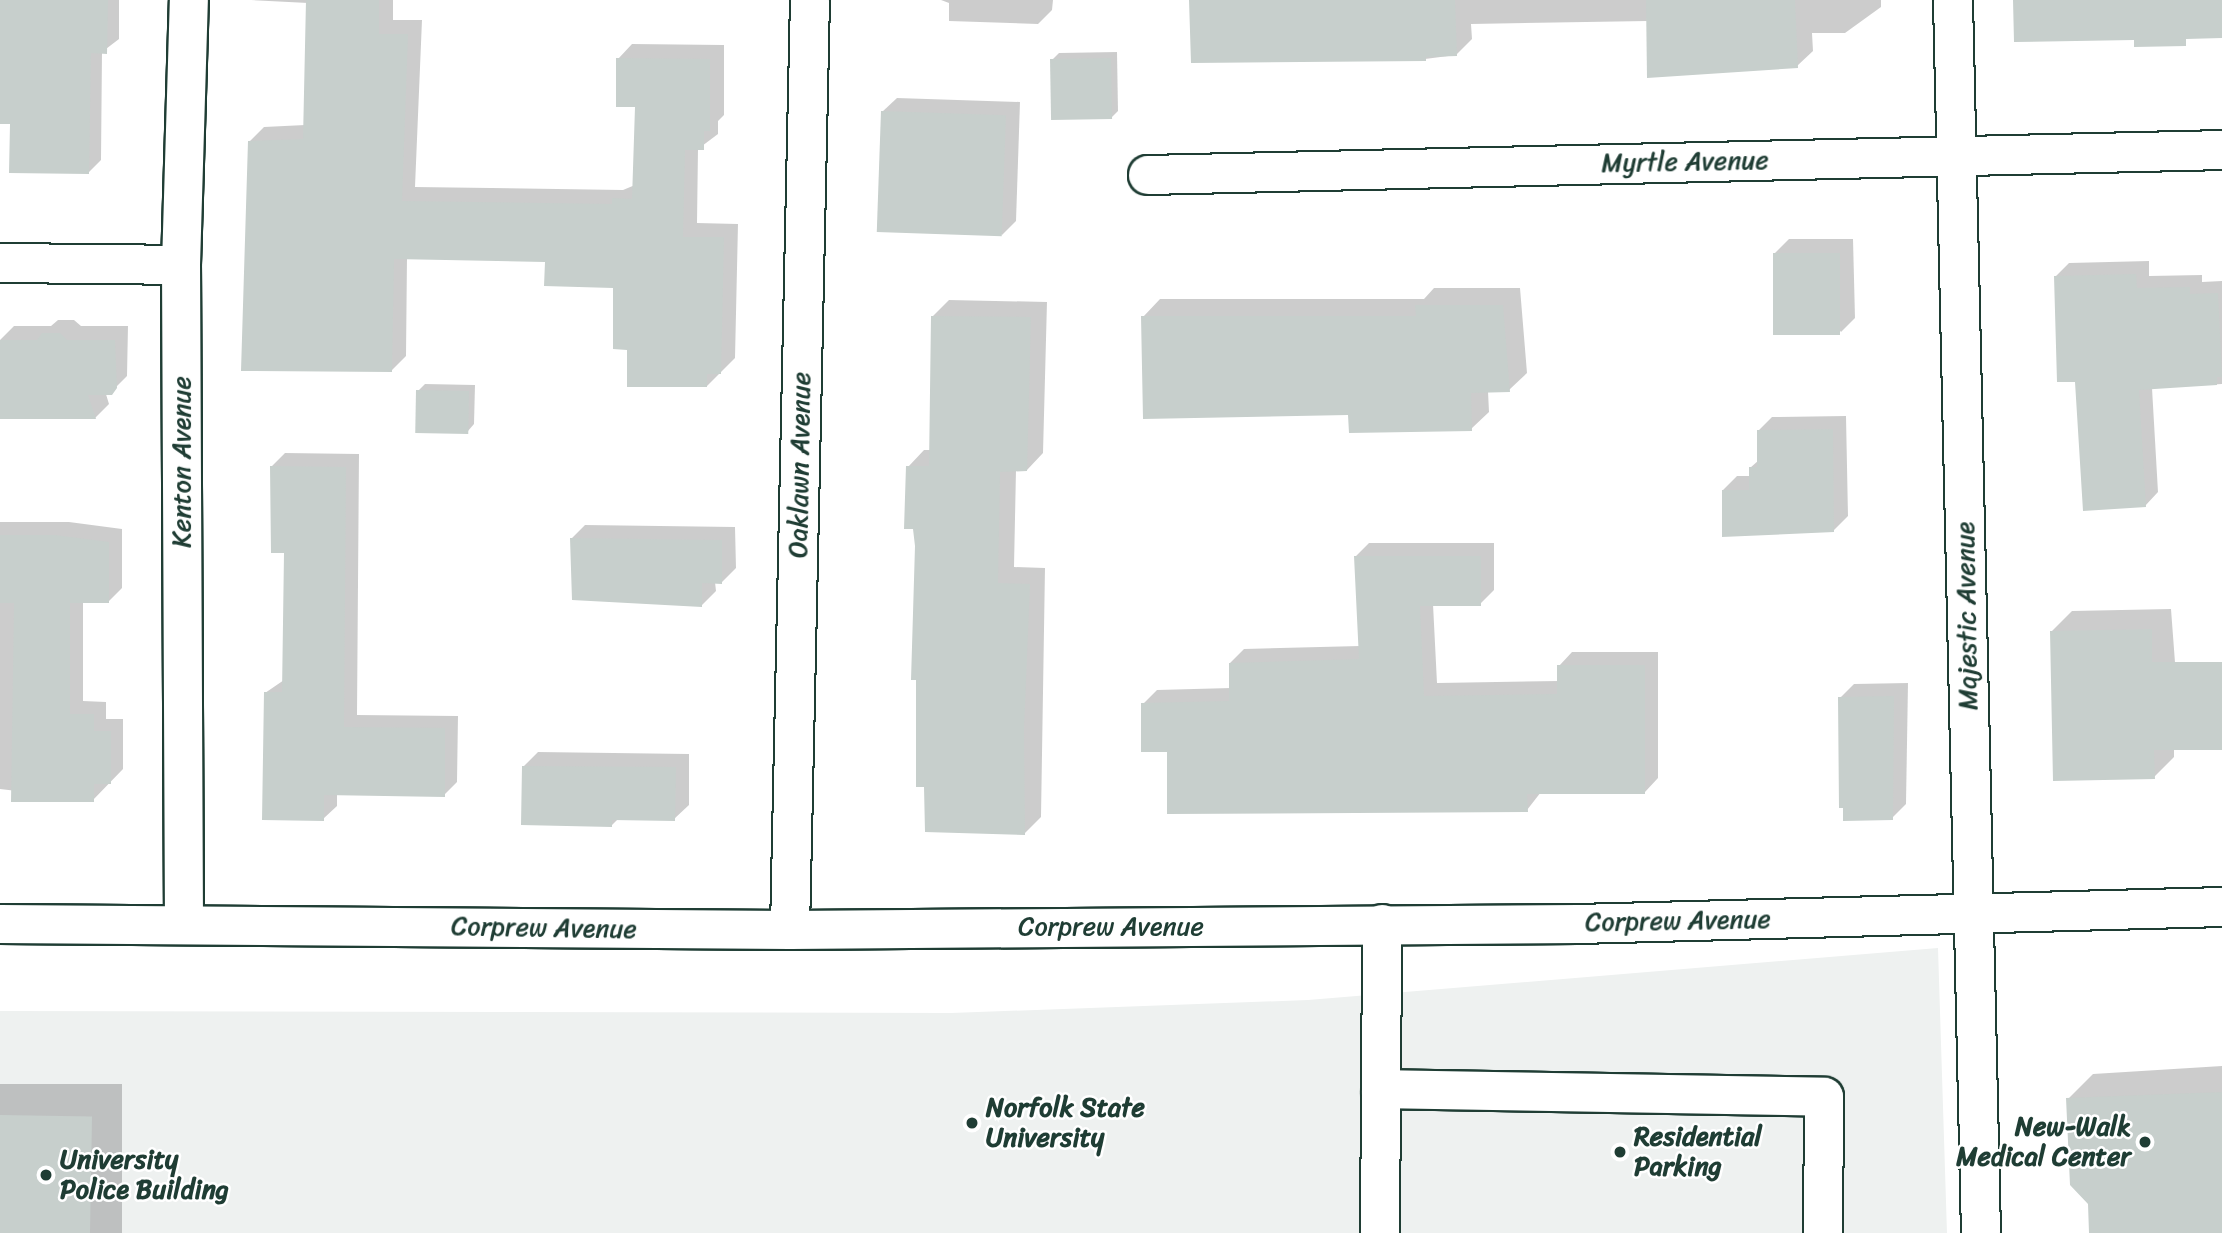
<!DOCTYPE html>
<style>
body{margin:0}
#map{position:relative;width:2222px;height:1233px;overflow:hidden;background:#fff;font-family:Sriracha,sans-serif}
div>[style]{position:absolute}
.built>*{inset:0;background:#eef1f0}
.shadow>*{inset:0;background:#0003;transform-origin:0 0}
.building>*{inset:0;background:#c7cfcc;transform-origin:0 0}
.roads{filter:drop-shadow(2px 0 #1f3d34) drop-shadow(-2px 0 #1f3d34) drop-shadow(0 2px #1f3d34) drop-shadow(0 -2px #1f3d34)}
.minor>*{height:38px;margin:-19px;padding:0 19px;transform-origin:19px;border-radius:19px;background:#fff}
.dots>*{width:19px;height:19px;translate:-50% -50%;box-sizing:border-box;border:4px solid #fff;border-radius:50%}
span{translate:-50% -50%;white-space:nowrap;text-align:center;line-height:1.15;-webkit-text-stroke:5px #fff;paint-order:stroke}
.street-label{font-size:26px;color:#1f3d34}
.poi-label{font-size:26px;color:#1f3d34;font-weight:700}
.left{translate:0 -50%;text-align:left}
.right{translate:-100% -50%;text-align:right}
</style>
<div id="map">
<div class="built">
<i style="clip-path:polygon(1938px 948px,1947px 1233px,0 1233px,0 1011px,951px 1013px,1308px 1000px)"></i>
</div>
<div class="shadow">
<i style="clip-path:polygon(0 0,119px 0,119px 39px,102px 52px,101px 160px,88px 173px,11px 122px,0 122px)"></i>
<i style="clip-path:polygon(251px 0,393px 0,393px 20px,422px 20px,415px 187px,623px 190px,635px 185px,637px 105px,618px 59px,632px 44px,724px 45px,724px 115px,718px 121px,718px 134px,698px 149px,697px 223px,738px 224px,735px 358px,707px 386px,629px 349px,615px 287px,547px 260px,407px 258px,406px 356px,391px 371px,250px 141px,264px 127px,305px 125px,308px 3px)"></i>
<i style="clip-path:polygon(941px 0,1053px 0,1052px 10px,1038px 24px,949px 21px,949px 3px)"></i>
<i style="clip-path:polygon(1191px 0,1881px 0,1881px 7px,1845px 33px,1812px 33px,1813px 51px,1797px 66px,1648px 21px,1471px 24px,1472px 39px,1456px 55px,1425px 59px)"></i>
<i style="clip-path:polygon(1117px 52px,1118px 111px,1111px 118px,1052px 60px,1059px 53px)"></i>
<i style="clip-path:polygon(897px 98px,1020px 102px,1016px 221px,1002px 235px,882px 112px)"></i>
<i style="clip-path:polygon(1789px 239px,1853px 239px,1855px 318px,1841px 332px,1775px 253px)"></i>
<i style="clip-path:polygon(2149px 261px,2149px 276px,2202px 275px,2202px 282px,2222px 281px,2222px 384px,2152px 388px,2158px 492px,2145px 506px,2077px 380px,2056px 276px,2069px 263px)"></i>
<i style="clip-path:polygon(1434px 288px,1520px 288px,1527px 373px,1509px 390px,1488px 391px,1489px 412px,1471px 429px,1350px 414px,1143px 317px,1160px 299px,1424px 299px)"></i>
<i style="clip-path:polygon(949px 300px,1047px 302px,1043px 453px,1027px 470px,1016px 470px,1014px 567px,1045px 568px,1041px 817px,1025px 833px,916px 546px,908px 467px,924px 450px,931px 450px,933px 316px)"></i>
<i style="clip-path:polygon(58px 320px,74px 320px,81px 326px,128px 326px,127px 376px,113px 390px,105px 391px,109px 404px,95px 418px,0 418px,0 340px,14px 326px,51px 326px)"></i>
<i style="clip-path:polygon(425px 384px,475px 385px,474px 424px,468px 431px,418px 391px)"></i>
<i style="clip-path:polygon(1846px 416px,1848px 516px,1834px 530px,1723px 535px,1723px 490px,1737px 476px,1750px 476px,1750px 468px,1759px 460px,1758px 431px,1772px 417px)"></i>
<i style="clip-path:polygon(285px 453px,359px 454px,357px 715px,458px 716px,457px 782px,444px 795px,337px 794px,337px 806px,323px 819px,265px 693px,284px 680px,285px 552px,272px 466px)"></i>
<i style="clip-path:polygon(0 522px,69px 522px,122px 529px,122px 588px,109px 601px,83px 601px,83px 701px,106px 702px,106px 719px,123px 719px,123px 769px,93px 800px,0 789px)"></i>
<i style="clip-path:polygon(585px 525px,735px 527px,736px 568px,722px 582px,715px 582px,716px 591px,702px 605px,571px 539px)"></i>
<i style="clip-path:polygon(1369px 543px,1494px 543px,1494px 590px,1480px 604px,1433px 604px,1437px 683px,1559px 681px,1559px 666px,1572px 652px,1658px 652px,1658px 778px,1645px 792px,1541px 792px,1527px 810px,1168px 751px,1143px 704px,1157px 690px,1231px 688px,1230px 663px,1244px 649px,1360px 646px,1355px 557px)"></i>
<i style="clip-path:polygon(2171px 609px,2180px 729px,2174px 735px,2174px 757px,2154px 777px,2052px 631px,2072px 611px)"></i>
<i style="clip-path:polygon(1908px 683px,1906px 804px,1892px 818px,1840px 698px,1854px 684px)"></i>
<i style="clip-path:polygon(538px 752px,689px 754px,689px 805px,674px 819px,619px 818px,612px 825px,524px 766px)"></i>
<i style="clip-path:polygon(2222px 1066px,2222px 1233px,2090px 1233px,2089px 1203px,2068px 1099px,2093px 1074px)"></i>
<i style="left:0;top:1084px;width:122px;height:149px"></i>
</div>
<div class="building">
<i style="clip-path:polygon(0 0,108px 0,107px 54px,91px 53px,89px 174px,9px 173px,10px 124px,0 124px)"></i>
<i style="clip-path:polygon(306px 0,379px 0,379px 34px,408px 34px,402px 201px,612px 204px,612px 198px,632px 199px,635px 107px,616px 107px,616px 58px,710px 59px,710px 131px,704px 131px,704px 150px,685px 150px,683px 237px,724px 237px,721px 374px,707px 374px,707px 387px,627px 387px,627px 350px,613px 349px,613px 288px,544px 286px,545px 262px,394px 259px,392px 372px,241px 371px,248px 141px,303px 139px)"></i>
<i style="clip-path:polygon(1189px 0,1455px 0,1457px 56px,1426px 57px,1426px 61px,1191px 63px)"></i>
<i style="clip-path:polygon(1646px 0,1795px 0,1798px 68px,1647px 78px)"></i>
<i style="clip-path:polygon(2013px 0,2222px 0,2222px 38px,2186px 39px,2186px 46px,2134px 47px,2134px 40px,2014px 42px)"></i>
<i style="left:1111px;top:58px;width:61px;height:61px;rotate:89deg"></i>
<i style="left:881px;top:111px;width:125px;height:121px;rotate:2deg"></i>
<i style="left:1773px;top:253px;width:67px;height:82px"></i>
<i style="clip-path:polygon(2136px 274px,2137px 288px,2190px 287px,2190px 294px,2218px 293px,2222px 377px,2217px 377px,2217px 385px,2139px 390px,2146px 507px,2083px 511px,2075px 382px,2057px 382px,2054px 276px)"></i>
<i style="clip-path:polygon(1415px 305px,1503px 305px,1510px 392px,1471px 393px,1472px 431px,1349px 433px,1348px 415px,1143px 419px,1141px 316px,1416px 316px)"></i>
<i style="clip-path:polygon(931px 316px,1031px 317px,1027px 471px,1000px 472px,998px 583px,1030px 584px,1024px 729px,1025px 835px,925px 832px,924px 787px,916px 787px,916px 680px,911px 680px,915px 546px,913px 529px,904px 529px,906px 466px,929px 466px)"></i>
<i style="clip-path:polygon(42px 333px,60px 333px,67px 340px,115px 340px,117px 388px,112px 395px,88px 395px,96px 419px,0 419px,0 340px,37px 340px)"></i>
<i style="left:416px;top:390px;width:53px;height:43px;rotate:1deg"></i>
<i style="clip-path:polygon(1833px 429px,1834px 532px,1722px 537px,1722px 490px,1749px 490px,1749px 467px,1757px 467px,1757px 430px)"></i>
<i style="clip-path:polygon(270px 466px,346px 467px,344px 727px,445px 728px,445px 797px,324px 795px,324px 821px,262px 820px,264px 692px,282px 692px,284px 553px,271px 553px)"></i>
<i style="clip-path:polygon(0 535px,55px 535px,109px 542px,109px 603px,70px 603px,70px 714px,94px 714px,94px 731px,111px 731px,111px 784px,94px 784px,94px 802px,11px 802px,14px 603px,0 603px)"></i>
<i style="clip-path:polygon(570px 538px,722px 540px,722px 584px,702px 583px,702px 607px,572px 600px)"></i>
<i style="clip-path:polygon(1354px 556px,1481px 556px,1481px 606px,1420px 606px,1424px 696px,1557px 694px,1557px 665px,1645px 665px,1645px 794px,1527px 794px,1528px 812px,1167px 814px,1167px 752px,1141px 752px,1141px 703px,1229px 701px,1229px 663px,1359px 659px)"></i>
<i style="clip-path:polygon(2152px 629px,2152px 662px,2222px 662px,2222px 750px,2154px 750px,2155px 779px,2053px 781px,2050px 631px)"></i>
<i style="clip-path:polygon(1894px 696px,1893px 820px,1843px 821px,1843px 808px,1839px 808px,1838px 697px)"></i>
<i style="clip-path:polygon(522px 766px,676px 767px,675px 821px,612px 820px,612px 827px,521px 825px)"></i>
<i style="clip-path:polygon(2222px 1092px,2222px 1233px,2089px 1233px,2088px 1204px,2070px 1185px,2066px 1098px)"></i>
<i style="left:0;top:1115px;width:92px;height:118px;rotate:1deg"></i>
</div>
<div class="roads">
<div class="minor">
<i style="left:1953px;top:0;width:1233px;rotate:88.7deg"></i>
<i style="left:1148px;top:175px;width:1074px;rotate:-1.33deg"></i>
<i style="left:0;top:263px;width:181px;rotate:0.6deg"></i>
<i style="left:0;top:924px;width:790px;rotate:0.44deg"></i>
<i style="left:790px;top:930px;width:788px;rotate:-0.44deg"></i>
<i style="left:1578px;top:924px;width:644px;rotate:-1.51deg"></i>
<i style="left:184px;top:924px;width:659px;rotate:-90.26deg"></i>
<i style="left:181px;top:265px;width:265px;rotate:-88.3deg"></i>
<i style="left:790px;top:930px;width:930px;rotate:-88.77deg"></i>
<i style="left:1381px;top:1089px;width:443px;rotate:1deg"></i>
<i style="left:1824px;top:1097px;width:136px;rotate:90.4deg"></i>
<i style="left:1380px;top:1233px;width:309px;rotate:-89.6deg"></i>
</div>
</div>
<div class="dots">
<i style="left:972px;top:1123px;background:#1f3d34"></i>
<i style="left:2145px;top:1142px;background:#1f3d34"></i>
<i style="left:1620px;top:1152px;background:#1f3d34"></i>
<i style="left:46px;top:1175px;background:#1f3d34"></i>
</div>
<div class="street-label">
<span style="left:1685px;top:162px;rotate:-1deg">Myrtle Avenue</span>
<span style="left:182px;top:462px;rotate:-90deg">Kenton Avenue</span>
<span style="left:800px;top:465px;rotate:-89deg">Oaklawn Avenue</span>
<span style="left:1967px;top:616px;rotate:-91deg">Majestic Avenue</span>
<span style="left:1678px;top:921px;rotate:-1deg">Corprew Avenue</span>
<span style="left:1111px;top:927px">Corprew Avenue</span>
<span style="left:544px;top:928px;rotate:1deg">Corprew Avenue</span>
</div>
<div class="poi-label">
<span class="left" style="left:986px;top:1123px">Norfolk State<br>University</span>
<span class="right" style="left:2131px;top:1142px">New-Walk<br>Medical Center</span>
<span class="left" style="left:1634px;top:1152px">Residential<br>Parking</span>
<span class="left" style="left:60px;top:1175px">University<br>Police Building</span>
</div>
</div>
